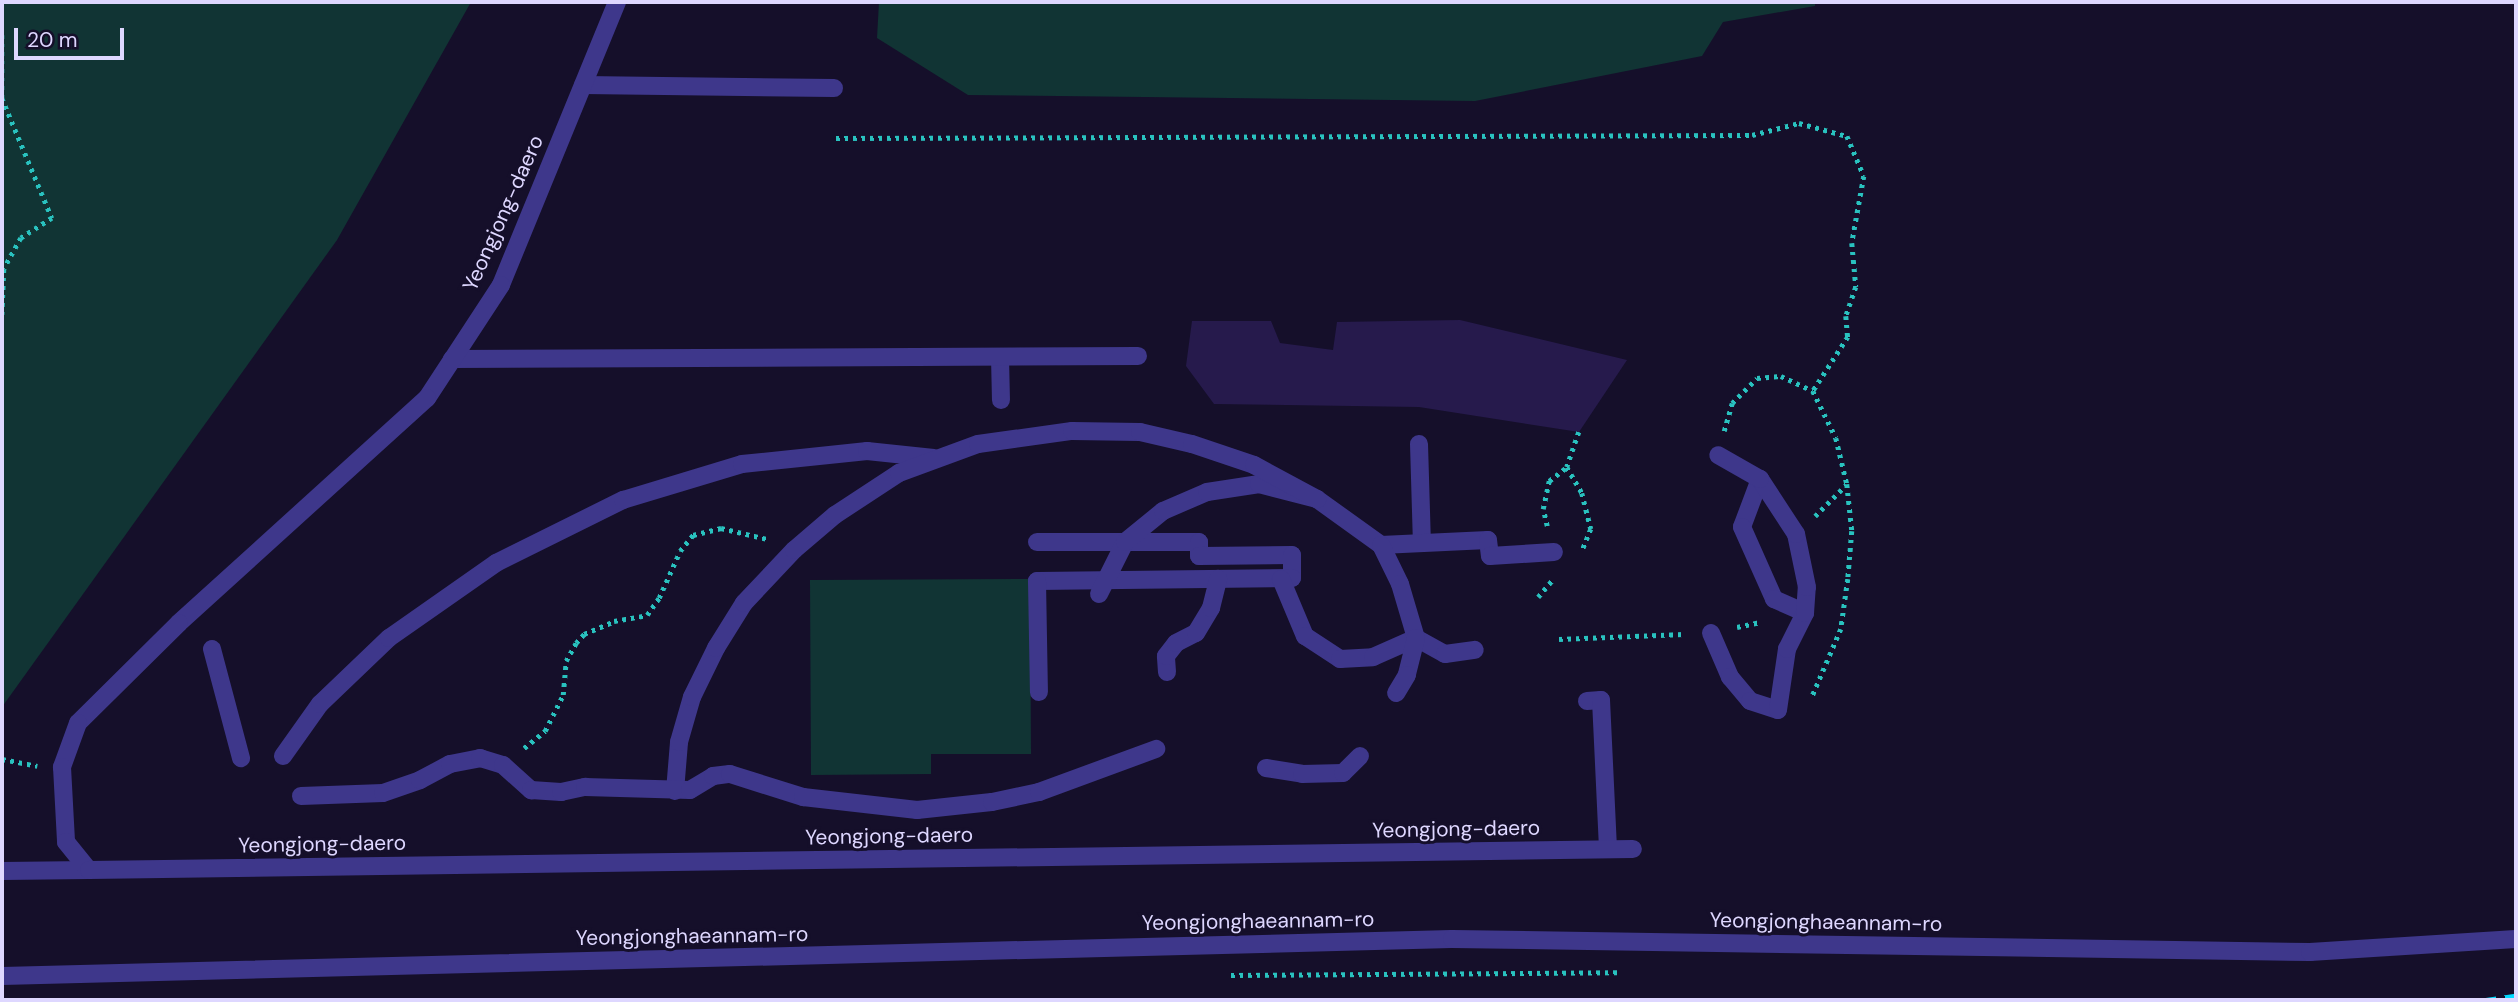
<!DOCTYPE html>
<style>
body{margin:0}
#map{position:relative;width:2518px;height:1002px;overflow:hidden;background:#150f2a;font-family:"DM Sans",sans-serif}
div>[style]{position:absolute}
.green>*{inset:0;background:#113434}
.building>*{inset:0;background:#261a4c}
.path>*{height:4.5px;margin-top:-2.25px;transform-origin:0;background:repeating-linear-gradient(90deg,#29c2bf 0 3.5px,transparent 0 8.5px)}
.service>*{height:18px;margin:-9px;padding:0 9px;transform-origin:9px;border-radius:9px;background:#3e378b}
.pedestrian>*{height:18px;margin:-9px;padding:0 9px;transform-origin:9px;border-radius:9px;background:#3e378b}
.minor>*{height:18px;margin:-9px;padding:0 9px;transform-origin:9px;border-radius:9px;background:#3e378b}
.rail>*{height:5px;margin-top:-2.5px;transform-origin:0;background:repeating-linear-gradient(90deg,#03dbff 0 10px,transparent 0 19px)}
span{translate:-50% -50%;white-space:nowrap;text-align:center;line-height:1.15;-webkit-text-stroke:6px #150f2a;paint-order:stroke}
.street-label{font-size:21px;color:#ded7ff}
.frame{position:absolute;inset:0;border:4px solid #ded7ff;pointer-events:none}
.scale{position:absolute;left:14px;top:28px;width:110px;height:32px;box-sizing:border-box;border:4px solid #ded7ff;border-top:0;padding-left:9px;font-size:21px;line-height:24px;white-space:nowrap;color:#ded7ff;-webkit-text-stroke:5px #150f2a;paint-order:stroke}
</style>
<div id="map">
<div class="green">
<i style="clip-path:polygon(2px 2px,471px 2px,337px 240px,2px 707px)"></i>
<i style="clip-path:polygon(879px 2px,1815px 2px,1815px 6px,1723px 22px,1702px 56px,1475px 101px,968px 95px,877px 38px)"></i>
<i style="clip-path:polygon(1030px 579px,1031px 754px,931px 754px,931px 774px,811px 775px,810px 580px)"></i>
</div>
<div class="building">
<i style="clip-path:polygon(1460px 320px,1627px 360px,1579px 432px,1419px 407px,1214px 404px,1186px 366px,1192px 321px,1271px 321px,1280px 343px,1333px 350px,1337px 322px)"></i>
</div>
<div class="path">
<i style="left:2px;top:35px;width:63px;rotate:90deg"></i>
<i style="left:2px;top:98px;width:130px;rotate:67.4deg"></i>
<i style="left:52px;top:218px;width:37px;rotate:147deg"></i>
<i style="left:21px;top:238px;width:35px;rotate:119deg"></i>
<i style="left:4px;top:269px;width:50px;rotate:92.3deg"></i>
<i style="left:836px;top:138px;width:916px;rotate:-0.19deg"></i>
<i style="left:1752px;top:135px;width:49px;rotate:-14.3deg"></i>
<i style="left:1799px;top:123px;width:50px;rotate:15.2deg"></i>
<i style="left:1847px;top:136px;width:43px;rotate:67deg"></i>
<i style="left:1864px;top:176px;width:68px;rotate:100.2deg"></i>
<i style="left:1852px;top:243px;width:44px;rotate:84.8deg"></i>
<i style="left:1856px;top:287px;width:31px;rotate:109deg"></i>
<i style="left:1846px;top:316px;width:21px;rotate:85deg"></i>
<i style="left:1848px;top:337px;width:64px;rotate:122.9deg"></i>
<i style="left:1724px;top:431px;width:29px;rotate:-74deg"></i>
<i style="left:1732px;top:403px;width:35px;rotate:-45deg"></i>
<i style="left:1757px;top:378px;width:24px;rotate:-5deg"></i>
<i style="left:1781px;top:376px;width:35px;rotate:25deg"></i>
<i style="left:1813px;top:391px;width:52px;rotate:63.9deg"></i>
<i style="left:1836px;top:438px;width:47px;rotate:76.6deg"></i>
<i style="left:1847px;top:484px;width:47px;rotate:83.9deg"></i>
<i style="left:1852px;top:531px;width:48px;rotate:94.8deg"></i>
<i style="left:1848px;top:579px;width:50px;rotate:98deg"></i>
<i style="left:1841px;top:629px;width:74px;rotate:113.1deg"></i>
<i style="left:1579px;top:432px;width:37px;rotate:109deg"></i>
<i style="left:1567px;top:467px;width:30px;rotate:60deg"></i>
<i style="left:1582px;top:493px;width:37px;rotate:76deg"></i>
<i style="left:1591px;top:529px;width:24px;rotate:112deg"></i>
<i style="left:1815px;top:516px;width:44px;rotate:-45deg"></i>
<i style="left:1547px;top:526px;width:17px;rotate:-103deg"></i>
<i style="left:1543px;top:509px;width:29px;rotate:-78deg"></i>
<i style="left:1549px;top:481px;width:23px;rotate:-38deg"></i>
<i style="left:1538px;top:597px;width:23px;rotate:-50deg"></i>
<i style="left:1737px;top:627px;width:24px;rotate:-12deg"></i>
<i style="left:1559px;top:639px;width:125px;rotate:-2.3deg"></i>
<i style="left:524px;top:748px;width:27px;rotate:-39deg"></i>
<i style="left:545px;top:731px;width:40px;rotate:-63.4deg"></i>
<i style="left:563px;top:695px;width:34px;rotate:-85deg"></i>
<i style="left:566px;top:661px;width:21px;rotate:-61deg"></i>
<i style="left:576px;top:643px;width:12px;rotate:-48deg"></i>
<i style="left:584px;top:634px;width:33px;rotate:-23deg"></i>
<i style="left:614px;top:621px;width:34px;rotate:-10deg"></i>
<i style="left:647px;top:615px;width:21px;rotate:-55deg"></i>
<i style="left:659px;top:598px;width:51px;rotate:-65.9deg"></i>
<i style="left:680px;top:551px;width:21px;rotate:-51deg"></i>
<i style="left:693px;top:535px;width:29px;rotate:-14deg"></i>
<i style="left:721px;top:528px;width:47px;rotate:13.4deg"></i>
<i style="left:2px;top:759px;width:36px;rotate:11deg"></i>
<i style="left:1231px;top:975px;width:387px;rotate:-0.4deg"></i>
</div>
<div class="service">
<i style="left:583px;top:85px;width:251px;rotate:0.7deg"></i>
<i style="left:1000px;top:357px;width:43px;rotate:88.7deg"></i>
<i style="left:452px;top:359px;width:686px;rotate:-0.25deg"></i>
<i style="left:1587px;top:701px;width:14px;rotate:-4deg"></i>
<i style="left:1601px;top:700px;width:149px;rotate:87.3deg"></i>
<i style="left:2px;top:871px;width:87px;rotate:-0.7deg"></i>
</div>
<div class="pedestrian">
<i style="left:1419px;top:444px;width:99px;rotate:88.3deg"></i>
<i style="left:1760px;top:479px;width:51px;rotate:110.6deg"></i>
<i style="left:1742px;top:527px;width:79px;rotate:66deg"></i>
<i style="left:1774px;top:599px;width:34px;rotate:24deg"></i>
<i style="left:1037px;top:542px;width:162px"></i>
<i style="left:1199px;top:542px;width:14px;rotate:90deg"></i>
<i style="left:1199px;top:556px;width:93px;rotate:-0.6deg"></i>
<i style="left:1292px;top:555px;width:23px;rotate:90deg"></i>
<i style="left:1292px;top:578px;width:255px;rotate:179.3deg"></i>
<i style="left:1037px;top:581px;width:111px;rotate:89deg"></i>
<i style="left:1381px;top:545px;width:107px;rotate:-2.7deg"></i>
<i style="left:1488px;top:540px;width:16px;rotate:83deg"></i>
<i style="left:1490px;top:556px;width:64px;rotate:-3.6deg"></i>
<i style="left:1281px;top:579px;width:62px;rotate:67.2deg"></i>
<i style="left:1305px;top:636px;width:42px;rotate:33.3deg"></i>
<i style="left:1340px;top:659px;width:33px;rotate:-3deg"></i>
<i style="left:1373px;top:657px;width:47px;rotate:-23.8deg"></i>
<i style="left:1416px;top:638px;width:33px;rotate:29deg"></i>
<i style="left:1445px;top:654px;width:30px;rotate:-8deg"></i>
<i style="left:1099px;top:594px;width:58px;rotate:-63.4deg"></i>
<i style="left:1125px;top:542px;width:49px;rotate:-39.2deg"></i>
<i style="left:1163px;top:511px;width:48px;rotate:-23.4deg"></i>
<i style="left:1207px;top:492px;width:53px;rotate:-8.7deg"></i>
<i style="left:1259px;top:484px;width:60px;rotate:14.5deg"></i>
<i style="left:1317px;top:499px;width:79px;rotate:35.7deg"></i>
<i style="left:1381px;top:545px;width:43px;rotate:64deg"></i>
<i style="left:1400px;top:584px;width:56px;rotate:73.5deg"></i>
<i style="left:1416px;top:638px;width:38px;rotate:104deg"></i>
<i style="left:1407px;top:675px;width:21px;rotate:121deg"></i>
<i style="left:1711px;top:633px;width:48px;rotate:66.6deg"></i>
<i style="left:1730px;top:677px;width:31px;rotate:50deg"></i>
<i style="left:1750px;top:701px;width:29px;rotate:18deg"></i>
<i style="left:1778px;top:710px;width:62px;rotate:-81.6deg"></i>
<i style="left:1787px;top:649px;width:40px;rotate:-63.4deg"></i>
<i style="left:1805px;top:613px;width:26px;rotate:-86deg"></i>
<i style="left:1807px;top:587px;width:54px;rotate:-101.7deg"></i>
<i style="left:1796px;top:534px;width:66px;rotate:-123.2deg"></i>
<i style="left:1760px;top:479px;width:48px;rotate:-150.3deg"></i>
<i style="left:212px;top:649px;width:113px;rotate:75.1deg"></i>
<i style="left:1167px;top:672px;width:16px;rotate:-94deg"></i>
<i style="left:1166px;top:656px;width:16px;rotate:-52deg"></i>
<i style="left:1176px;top:643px;width:22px;rotate:-27deg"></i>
<i style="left:1196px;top:633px;width:29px;rotate:-59deg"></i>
<i style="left:1211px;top:608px;width:30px;rotate:-76deg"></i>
<i style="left:283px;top:756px;width:64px;rotate:-54.6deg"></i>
<i style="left:320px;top:704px;width:95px;rotate:-43.7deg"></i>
<i style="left:389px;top:638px;width:131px;rotate:-35deg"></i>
<i style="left:496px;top:563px;width:142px;rotate:-26.4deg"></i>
<i style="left:623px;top:500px;width:124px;rotate:-16.8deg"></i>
<i style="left:742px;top:464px;width:126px;rotate:-5.9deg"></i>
<i style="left:867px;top:451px;width:67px;rotate:6deg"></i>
<i style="left:1266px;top:768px;width:36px;rotate:9deg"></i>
<i style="left:1302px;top:774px;width:41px;rotate:-1.4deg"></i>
<i style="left:1343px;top:773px;width:24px;rotate:-45deg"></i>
<i style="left:675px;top:791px;width:49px;rotate:-85.3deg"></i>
<i style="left:679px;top:742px;width:47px;rotate:-73.9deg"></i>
<i style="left:692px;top:697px;width:55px;rotate:-63.9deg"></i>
<i style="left:716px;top:648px;width:53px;rotate:-58.1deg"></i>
<i style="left:744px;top:603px;width:73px;rotate:-46.7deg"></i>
<i style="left:794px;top:550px;width:54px;rotate:-40.5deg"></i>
<i style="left:835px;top:515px;width:77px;rotate:-33.3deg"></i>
<i style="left:899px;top:473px;width:84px;rotate:-20.2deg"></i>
<i style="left:978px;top:444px;width:95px;rotate:-7.9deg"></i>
<i style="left:1072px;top:431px;width:68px;rotate:0.8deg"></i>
<i style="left:1140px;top:432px;width:53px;rotate:13deg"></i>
<i style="left:1192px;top:444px;width:65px;rotate:18.7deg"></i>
<i style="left:1254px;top:465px;width:72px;rotate:28.4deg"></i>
<i style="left:301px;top:796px;width:82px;rotate:-2.1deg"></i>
<i style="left:383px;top:793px;width:39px;rotate:-19deg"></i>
<i style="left:420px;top:780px;width:34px;rotate:-28deg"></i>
<i style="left:450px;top:764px;width:31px;rotate:-11deg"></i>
<i style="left:480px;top:758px;width:24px;rotate:17deg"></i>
<i style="left:503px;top:765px;width:38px;rotate:42deg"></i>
<i style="left:531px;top:790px;width:30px;rotate:4deg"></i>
<i style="left:561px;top:792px;width:25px;rotate:-12deg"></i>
<i style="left:585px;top:787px;width:105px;rotate:1.6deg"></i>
<i style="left:690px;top:790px;width:27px;rotate:-31deg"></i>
<i style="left:713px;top:776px;width:17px;rotate:-7deg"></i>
<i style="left:730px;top:774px;width:77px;rotate:17.5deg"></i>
<i style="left:803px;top:797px;width:115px;rotate:6.5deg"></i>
<i style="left:917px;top:810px;width:75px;rotate:-6.1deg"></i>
<i style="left:992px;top:802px;width:48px;rotate:-12deg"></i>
<i style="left:1039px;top:792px;width:125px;rotate:-20.2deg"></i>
</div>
<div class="minor">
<i style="left:617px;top:2px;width:306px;rotate:112.3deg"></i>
<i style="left:501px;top:285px;width:135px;rotate:123.2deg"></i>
<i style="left:427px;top:398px;width:335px;rotate:137.8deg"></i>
<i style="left:179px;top:623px;width:142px;rotate:135.3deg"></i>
<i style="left:78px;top:723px;width:47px;rotate:110deg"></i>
<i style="left:62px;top:767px;width:75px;rotate:86.9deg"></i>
<i style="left:66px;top:842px;width:36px;rotate:51deg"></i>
<i style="left:89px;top:870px;width:1544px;rotate:-0.78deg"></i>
<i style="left:2px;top:976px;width:1450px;rotate:-1.46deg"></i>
<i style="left:1452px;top:939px;width:858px;rotate:0.87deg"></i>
<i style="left:2310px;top:952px;width:206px;rotate:-3.6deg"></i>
</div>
<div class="rail">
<i style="left:2486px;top:1000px;width:30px;rotate:-8deg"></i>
</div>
<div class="street-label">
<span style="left:503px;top:213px;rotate:-66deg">Yeongjong-daero</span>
<span style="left:1456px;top:829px;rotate:-1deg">Yeongjong-daero</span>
<span style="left:889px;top:836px;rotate:-1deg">Yeongjong-daero</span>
<span style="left:322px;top:844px;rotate:-1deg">Yeongjong-daero</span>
<span style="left:1258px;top:921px;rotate:-1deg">Yeongjonghaeannam-ro</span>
<span style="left:1826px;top:922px;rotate:1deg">Yeongjonghaeannam-ro</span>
<span style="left:692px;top:936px;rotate:-1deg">Yeongjonghaeannam-ro</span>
</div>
<div class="frame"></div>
<div class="scale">20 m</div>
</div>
